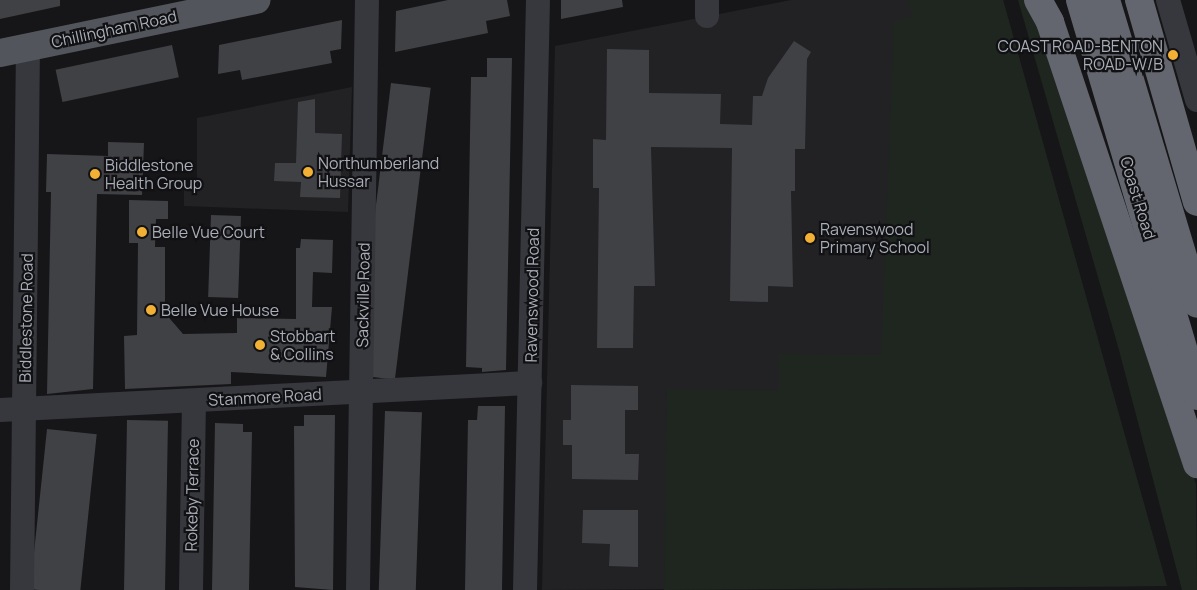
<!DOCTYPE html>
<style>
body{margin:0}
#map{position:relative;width:1197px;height:590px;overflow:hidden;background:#161618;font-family:Manrope,sans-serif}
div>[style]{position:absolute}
.built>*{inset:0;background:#222225}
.green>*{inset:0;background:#1e261f}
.building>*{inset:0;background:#404145;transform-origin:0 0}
.minor>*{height:24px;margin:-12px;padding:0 12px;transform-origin:12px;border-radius:12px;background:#37383d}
.major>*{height:28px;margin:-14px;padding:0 14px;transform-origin:14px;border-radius:14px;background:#53555c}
.highway>*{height:28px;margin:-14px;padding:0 14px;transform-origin:14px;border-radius:14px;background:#63666e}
.dots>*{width:14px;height:14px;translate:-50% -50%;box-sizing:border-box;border:2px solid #111113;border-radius:50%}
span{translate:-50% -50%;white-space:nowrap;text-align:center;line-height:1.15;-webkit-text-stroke:4.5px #111113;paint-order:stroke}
.street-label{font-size:16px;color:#a8adb8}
.poi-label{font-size:16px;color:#a8adb8}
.right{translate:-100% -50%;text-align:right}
.left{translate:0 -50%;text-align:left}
</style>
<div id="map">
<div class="built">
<i style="clip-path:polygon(791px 0,1003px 0,1167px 586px,542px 590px,555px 46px)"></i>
<i style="clip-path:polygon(352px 87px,348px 212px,184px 206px,184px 188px,197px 188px,197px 118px)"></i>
</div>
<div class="green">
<i style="clip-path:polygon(909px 0,1003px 0,1167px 586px,664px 590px,667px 389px,779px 391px,779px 354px,881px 355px,894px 21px,912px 17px)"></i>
<i style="clip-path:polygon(1018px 0,1028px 0,1041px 20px,1196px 484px,1197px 590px,1182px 590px,1119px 350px)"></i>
</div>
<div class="building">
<i style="clip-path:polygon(0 0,60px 0,60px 6px,0 19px)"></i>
<i style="clip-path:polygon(448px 0,507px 0,510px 16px,486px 21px,488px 33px,395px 52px,396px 11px)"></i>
<i style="clip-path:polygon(561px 0,622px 0,623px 7px,561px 19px)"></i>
<i style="clip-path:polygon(342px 20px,341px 49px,330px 51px,332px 63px,242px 80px,240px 70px,218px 74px,219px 45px)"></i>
<i style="clip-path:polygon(794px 41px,811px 52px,807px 59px,805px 149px,795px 149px,795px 191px,791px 191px,793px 287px,768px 286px,768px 302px,730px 301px,732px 148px,651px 147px,655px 286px,634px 286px,633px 348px,597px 348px,599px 188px,593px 188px,593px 139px,606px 140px,607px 49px,649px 50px,649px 93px,721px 94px,720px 124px,752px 125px,753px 96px,762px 96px,768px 78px)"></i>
<i style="left:172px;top:45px;width:33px;height:119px;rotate:78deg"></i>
<i style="clip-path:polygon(487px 58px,512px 58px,506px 370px,482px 372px,482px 368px,466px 367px,471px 77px,487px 77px)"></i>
<i style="left:391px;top:83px;width:40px;height:294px;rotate:7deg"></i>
<i style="clip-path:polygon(315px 99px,315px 133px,342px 134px,340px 198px,300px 197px,301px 182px,274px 181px,275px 163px,296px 163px,298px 102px)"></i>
<i style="clip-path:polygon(108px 142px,144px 143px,142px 195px,97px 194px,93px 389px,47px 394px,51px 192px,46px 192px,47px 154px,108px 156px)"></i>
<i style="clip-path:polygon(129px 200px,168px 201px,168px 219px,156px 219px,155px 247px,165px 247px,165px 313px,183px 334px,237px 333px,237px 318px,296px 319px,296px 248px,300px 248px,301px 239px,333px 240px,332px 273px,313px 272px,312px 307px,332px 307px,326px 377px,231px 372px,231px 384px,125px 389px,124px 336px,137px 335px,138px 243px,129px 243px)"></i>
<i style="left:211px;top:215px;width:30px;height:82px;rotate:2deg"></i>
<i style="clip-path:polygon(571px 385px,638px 386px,638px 410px,625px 410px,625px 454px,639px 454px,638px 480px,572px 479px,572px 445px,563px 445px,563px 420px,571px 420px)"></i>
<i style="clip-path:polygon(478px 406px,505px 406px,502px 590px,465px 590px,468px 420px,477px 420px)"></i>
<i style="left:385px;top:411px;width:37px;height:179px;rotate:2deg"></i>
<i style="clip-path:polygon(304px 415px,335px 415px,333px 590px,295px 587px,294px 426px,304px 426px)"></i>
<i style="left:127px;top:420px;width:41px;height:170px;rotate:1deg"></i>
<i style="clip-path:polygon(215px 423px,243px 424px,243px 432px,252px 432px,249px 590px,212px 590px)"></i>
<i style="left:47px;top:429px;width:50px;height:161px;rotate:6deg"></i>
<i style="clip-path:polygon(583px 510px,638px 510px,638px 567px,609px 566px,610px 544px,582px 543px)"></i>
</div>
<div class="minor">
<i style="left:707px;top:0;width:16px;rotate:90deg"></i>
<i style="left:1168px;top:0;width:104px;rotate:73.8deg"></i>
<i style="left:0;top:410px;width:531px;rotate:-2.92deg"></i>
<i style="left:22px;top:590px;width:543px;rotate:-89.37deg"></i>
<i style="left:191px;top:590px;width:189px;rotate:-89.1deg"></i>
<i style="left:358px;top:590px;width:590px;rotate:-89.13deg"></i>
<i style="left:525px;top:590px;width:590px;rotate:-88.74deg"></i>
</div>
<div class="major">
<i style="left:0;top:53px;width:262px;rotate:-11.7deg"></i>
</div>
<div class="highway">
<i style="left:1038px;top:0;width:25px;rotate:61deg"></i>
<i style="left:1050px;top:22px;width:466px;rotate:71.6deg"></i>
<i style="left:1080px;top:0;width:413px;rotate:73.5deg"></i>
<i style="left:1106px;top:0;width:317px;rotate:73.3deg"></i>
<i style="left:1139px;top:0;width:210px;rotate:74deg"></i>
</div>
<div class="dots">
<i style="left:1173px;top:55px;background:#f2b134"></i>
<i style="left:308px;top:172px;background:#f2b134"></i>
<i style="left:95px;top:174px;background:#f2b134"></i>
<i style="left:142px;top:232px;background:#f2b134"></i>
<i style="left:810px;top:238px;background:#f2b134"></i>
<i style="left:151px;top:310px;background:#f2b134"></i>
<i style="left:260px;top:345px;background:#f2b134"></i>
</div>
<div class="street-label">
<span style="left:114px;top:29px;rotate:-12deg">Chillingham Road</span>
<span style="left:1138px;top:198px;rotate:73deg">Coast Road</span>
<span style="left:363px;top:295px;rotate:-89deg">Sackville Road</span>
<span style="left:532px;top:295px;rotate:-89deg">Ravenswood Road</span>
<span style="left:26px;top:318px;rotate:-89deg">Biddlestone Road</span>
<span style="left:265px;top:397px;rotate:-3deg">Stanmore Road</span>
<span style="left:192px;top:495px;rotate:-89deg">Rokeby Terrace</span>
</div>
<div class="poi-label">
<span class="right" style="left:1163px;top:55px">COAST ROAD-BENTON<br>ROAD-W/B</span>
<span class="left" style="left:318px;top:172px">Northumberland<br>Hussar</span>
<span class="left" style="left:105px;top:174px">Biddlestone<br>Health Group</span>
<span class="left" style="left:820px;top:238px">Ravenswood<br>Primary School</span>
<span class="left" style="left:152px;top:232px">Belle Vue Court</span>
<span class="left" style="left:161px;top:310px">Belle Vue House</span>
<span class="left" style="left:270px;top:345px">Stobbart<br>&amp; Collins</span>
</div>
</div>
